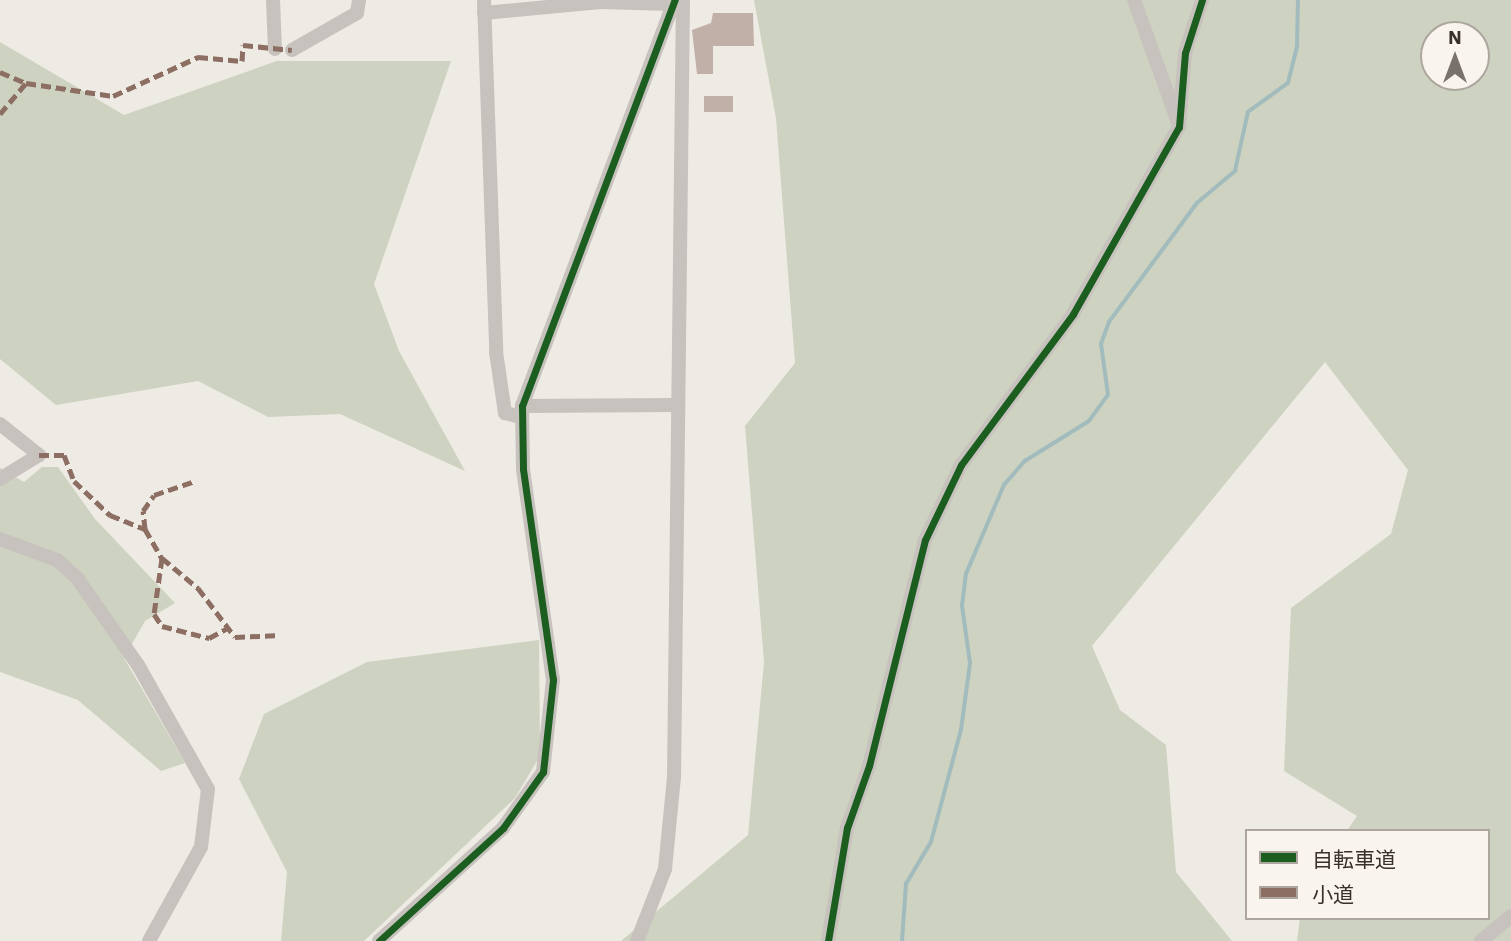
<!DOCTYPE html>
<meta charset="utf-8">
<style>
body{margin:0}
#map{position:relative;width:1511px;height:941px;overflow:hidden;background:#eeeae4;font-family:"IBM Plex Sans","Noto Sans JP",sans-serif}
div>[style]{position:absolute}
.green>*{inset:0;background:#ced2c0}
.stream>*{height:3.5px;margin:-1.75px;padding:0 1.75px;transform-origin:1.75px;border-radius:1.75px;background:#a2bcbd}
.building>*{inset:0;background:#c0b0a8;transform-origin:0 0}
.minor>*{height:14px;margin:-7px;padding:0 7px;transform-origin:7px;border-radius:7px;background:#c7c2bd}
.quiet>*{height:5px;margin-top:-2.5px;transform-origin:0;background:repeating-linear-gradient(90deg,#8d6e63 0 10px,transparent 0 15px)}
.cycleway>*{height:7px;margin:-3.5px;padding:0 3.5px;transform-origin:3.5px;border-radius:3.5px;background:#1b5e20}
span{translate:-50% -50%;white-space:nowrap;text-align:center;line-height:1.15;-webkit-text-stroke:6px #f9f4ed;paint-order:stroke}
.legend{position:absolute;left:1245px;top:829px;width:245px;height:91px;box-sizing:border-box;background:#f9f4ed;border:2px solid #aca69f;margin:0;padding:9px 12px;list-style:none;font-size:21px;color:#38302b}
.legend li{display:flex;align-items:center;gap:14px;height:35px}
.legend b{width:35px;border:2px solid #aca69f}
.north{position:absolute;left:1420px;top:21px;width:70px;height:70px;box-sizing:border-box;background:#f9f4ed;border:2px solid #aca69f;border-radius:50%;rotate:0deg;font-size:19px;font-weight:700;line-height:28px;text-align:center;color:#38302b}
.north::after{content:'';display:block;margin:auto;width:24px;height:32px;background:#78716c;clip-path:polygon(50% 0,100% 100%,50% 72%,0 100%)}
</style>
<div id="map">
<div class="green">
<i style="clip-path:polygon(evenodd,754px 0,1511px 0,1511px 941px,1297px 941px,1300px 918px,1488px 918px,1488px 831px,1347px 831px,1357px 816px,1284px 771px,1291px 608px,1391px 534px,1408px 470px,1325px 362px,1092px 646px,1120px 710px,1166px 745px,1176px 872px,1232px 941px,621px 941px,748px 835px,764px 662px,745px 426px,795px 363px,776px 118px,754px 0,1434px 35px,1476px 35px,1476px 77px,1434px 77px,1434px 35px)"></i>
<i style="clip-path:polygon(0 42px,124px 115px,277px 61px,451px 61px,374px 284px,399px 351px,465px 471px,340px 414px,268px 417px,198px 381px,56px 405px,0 359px)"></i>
<i style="clip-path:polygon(42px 467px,58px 467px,95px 519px,175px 603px,145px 621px,124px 658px,185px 763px,161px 771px,78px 700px,0 672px,0 468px,24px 482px)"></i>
<i style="clip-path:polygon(539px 640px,540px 756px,515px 798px,364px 941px,281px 941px,287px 872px,239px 779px,264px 714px,367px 662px)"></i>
</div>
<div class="stream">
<i style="left:902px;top:941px;width:57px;rotate:-86deg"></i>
<i style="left:906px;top:884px;width:49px;rotate:-59.2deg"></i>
<i style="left:931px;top:842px;width:116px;rotate:-75deg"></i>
<i style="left:961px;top:730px;width:68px;rotate:-82.3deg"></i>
<i style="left:970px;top:663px;width:58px;rotate:-98deg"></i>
<i style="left:962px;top:606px;width:32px;rotate:-83deg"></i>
<i style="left:966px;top:574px;width:97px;rotate:-66.9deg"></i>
<i style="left:1004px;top:485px;width:32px;rotate:-49deg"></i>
<i style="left:1025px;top:461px;width:75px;rotate:-32deg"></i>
<i style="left:1089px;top:421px;width:32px;rotate:-54deg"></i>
<i style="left:1108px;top:395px;width:51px;rotate:-97.8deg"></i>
<i style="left:1101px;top:344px;width:23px;rotate:-70deg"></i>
<i style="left:1109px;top:322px;width:148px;rotate:-53.5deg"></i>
<i style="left:1197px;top:203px;width:50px;rotate:-40.1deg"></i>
<i style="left:1235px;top:171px;width:60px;rotate:-77.6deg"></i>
<i style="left:1248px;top:112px;width:49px;rotate:-35.9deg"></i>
<i style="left:1288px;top:83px;width:37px;rotate:-76deg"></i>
<i style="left:1297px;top:47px;width:47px;rotate:-88.8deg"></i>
</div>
<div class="building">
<i style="clip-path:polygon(713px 13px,753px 13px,754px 46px,713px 46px,713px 74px,697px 74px,692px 30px,711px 23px)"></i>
<i style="left:704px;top:96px;width:29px;height:16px"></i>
</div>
<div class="minor">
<i style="left:273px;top:0;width:49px;rotate:87.7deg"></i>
<i style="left:484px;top:0;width:352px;rotate:88deg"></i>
<i style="left:496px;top:352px;width:62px;rotate:81.6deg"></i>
<i style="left:505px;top:413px;width:16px;rotate:14deg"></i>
<i style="left:1134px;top:0;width:133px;rotate:70.2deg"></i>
<i style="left:484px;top:13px;width:117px;rotate:-5.4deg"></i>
<i style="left:600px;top:2px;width:73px;rotate:1.6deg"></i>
<i style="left:292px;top:50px;width:75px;rotate:-29.6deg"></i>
<i style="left:357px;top:13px;width:13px;rotate:-81deg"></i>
<i style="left:522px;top:406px;width:154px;rotate:-0.4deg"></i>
<i style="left:0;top:424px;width:50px;rotate:38.5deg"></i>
<i style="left:39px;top:455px;width:46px;rotate:148.4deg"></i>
<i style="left:0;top:539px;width:61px;rotate:20.2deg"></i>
<i style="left:57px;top:560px;width:27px;rotate:42deg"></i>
<i style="left:77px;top:578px;width:106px;rotate:55deg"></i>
<i style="left:138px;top:665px;width:142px;rotate:60.6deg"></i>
<i style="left:208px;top:789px;width:58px;rotate:96.9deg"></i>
<i style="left:201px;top:847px;width:107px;rotate:119deg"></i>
<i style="left:379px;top:941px;width:168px;rotate:-42.3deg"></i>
<i style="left:503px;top:828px;width:69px;rotate:-54.5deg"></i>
<i style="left:543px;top:772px;width:93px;rotate:-83.8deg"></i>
<i style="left:553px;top:680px;width:213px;rotate:-98.1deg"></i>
<i style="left:523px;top:469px;width:63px;rotate:-90.9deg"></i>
<i style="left:522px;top:406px;width:434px;rotate:-69.4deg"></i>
<i style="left:637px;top:941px;width:77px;rotate:-68.7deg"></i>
<i style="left:665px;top:869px;width:91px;rotate:-84.4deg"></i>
<i style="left:674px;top:778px;width:778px;rotate:-89.34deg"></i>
<i style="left:828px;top:941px;width:115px;rotate:-80.5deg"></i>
<i style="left:847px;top:828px;width:66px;rotate:-70.5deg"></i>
<i style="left:869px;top:766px;width:233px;rotate:-76.1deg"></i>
<i style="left:925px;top:540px;width:83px;rotate:-64.4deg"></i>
<i style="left:961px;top:465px;width:188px;rotate:-53.4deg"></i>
<i style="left:1073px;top:314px;width:215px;rotate:-60.5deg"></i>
<i style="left:1179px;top:127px;width:74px;rotate:-85.4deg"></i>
<i style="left:1185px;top:53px;width:56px;rotate:-72.2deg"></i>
<i style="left:1481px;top:941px;width:39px;rotate:-40deg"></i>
</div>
<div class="quiet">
<i style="left:0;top:72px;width:28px;rotate:23deg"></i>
<i style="left:26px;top:83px;width:88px;rotate:8.5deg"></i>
<i style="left:113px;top:96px;width:94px;rotate:-24.6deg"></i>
<i style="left:198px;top:57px;width:44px;rotate:5.2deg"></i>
<i style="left:242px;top:61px;width:16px;rotate:-86deg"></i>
<i style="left:243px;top:45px;width:49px;rotate:5.8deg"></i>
<i style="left:0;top:114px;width:40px;rotate:-50deg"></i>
<i style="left:39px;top:455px;width:25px"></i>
<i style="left:64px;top:455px;width:28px;rotate:69deg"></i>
<i style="left:74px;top:481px;width:50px;rotate:43.4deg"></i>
<i style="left:110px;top:515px;width:38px;rotate:22deg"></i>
<i style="left:145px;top:529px;width:34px;rotate:60deg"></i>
<i style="left:162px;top:558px;width:47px;rotate:39.8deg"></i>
<i style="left:198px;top:588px;width:61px;rotate:52.9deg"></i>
<i style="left:235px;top:637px;width:45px;rotate:-2.5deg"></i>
<i style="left:145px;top:529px;width:18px;rotate:-96deg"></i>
<i style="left:143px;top:511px;width:19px;rotate:-55deg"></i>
<i style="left:154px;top:495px;width:43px;rotate:-18.9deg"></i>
<i style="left:162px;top:558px;width:57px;rotate:98.1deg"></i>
<i style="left:154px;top:614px;width:14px;rotate:56deg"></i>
<i style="left:162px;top:626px;width:49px;rotate:14.3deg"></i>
<i style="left:209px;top:638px;width:21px;rotate:-28deg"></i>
</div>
<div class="cycleway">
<i style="left:379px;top:941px;width:168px;rotate:-42.3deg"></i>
<i style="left:503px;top:828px;width:69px;rotate:-54.5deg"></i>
<i style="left:543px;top:772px;width:93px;rotate:-83.8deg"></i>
<i style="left:553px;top:680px;width:213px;rotate:-98.1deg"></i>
<i style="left:523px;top:469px;width:63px;rotate:-90.9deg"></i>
<i style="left:522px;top:406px;width:434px;rotate:-69.4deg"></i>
<i style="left:828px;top:941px;width:115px;rotate:-80.5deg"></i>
<i style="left:847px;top:828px;width:66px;rotate:-70.5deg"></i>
<i style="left:869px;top:766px;width:233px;rotate:-76.1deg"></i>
<i style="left:925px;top:540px;width:83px;rotate:-64.4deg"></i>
<i style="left:961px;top:465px;width:188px;rotate:-53.4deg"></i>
<i style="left:1073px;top:314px;width:215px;rotate:-60.5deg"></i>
<i style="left:1179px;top:127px;width:74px;rotate:-85.4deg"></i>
<i style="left:1185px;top:53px;width:56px;rotate:-72.2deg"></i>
</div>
<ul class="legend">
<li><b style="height:9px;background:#1b5e20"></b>自転車道</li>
<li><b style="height:9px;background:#8d6e63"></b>小道</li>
</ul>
<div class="north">N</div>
</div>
